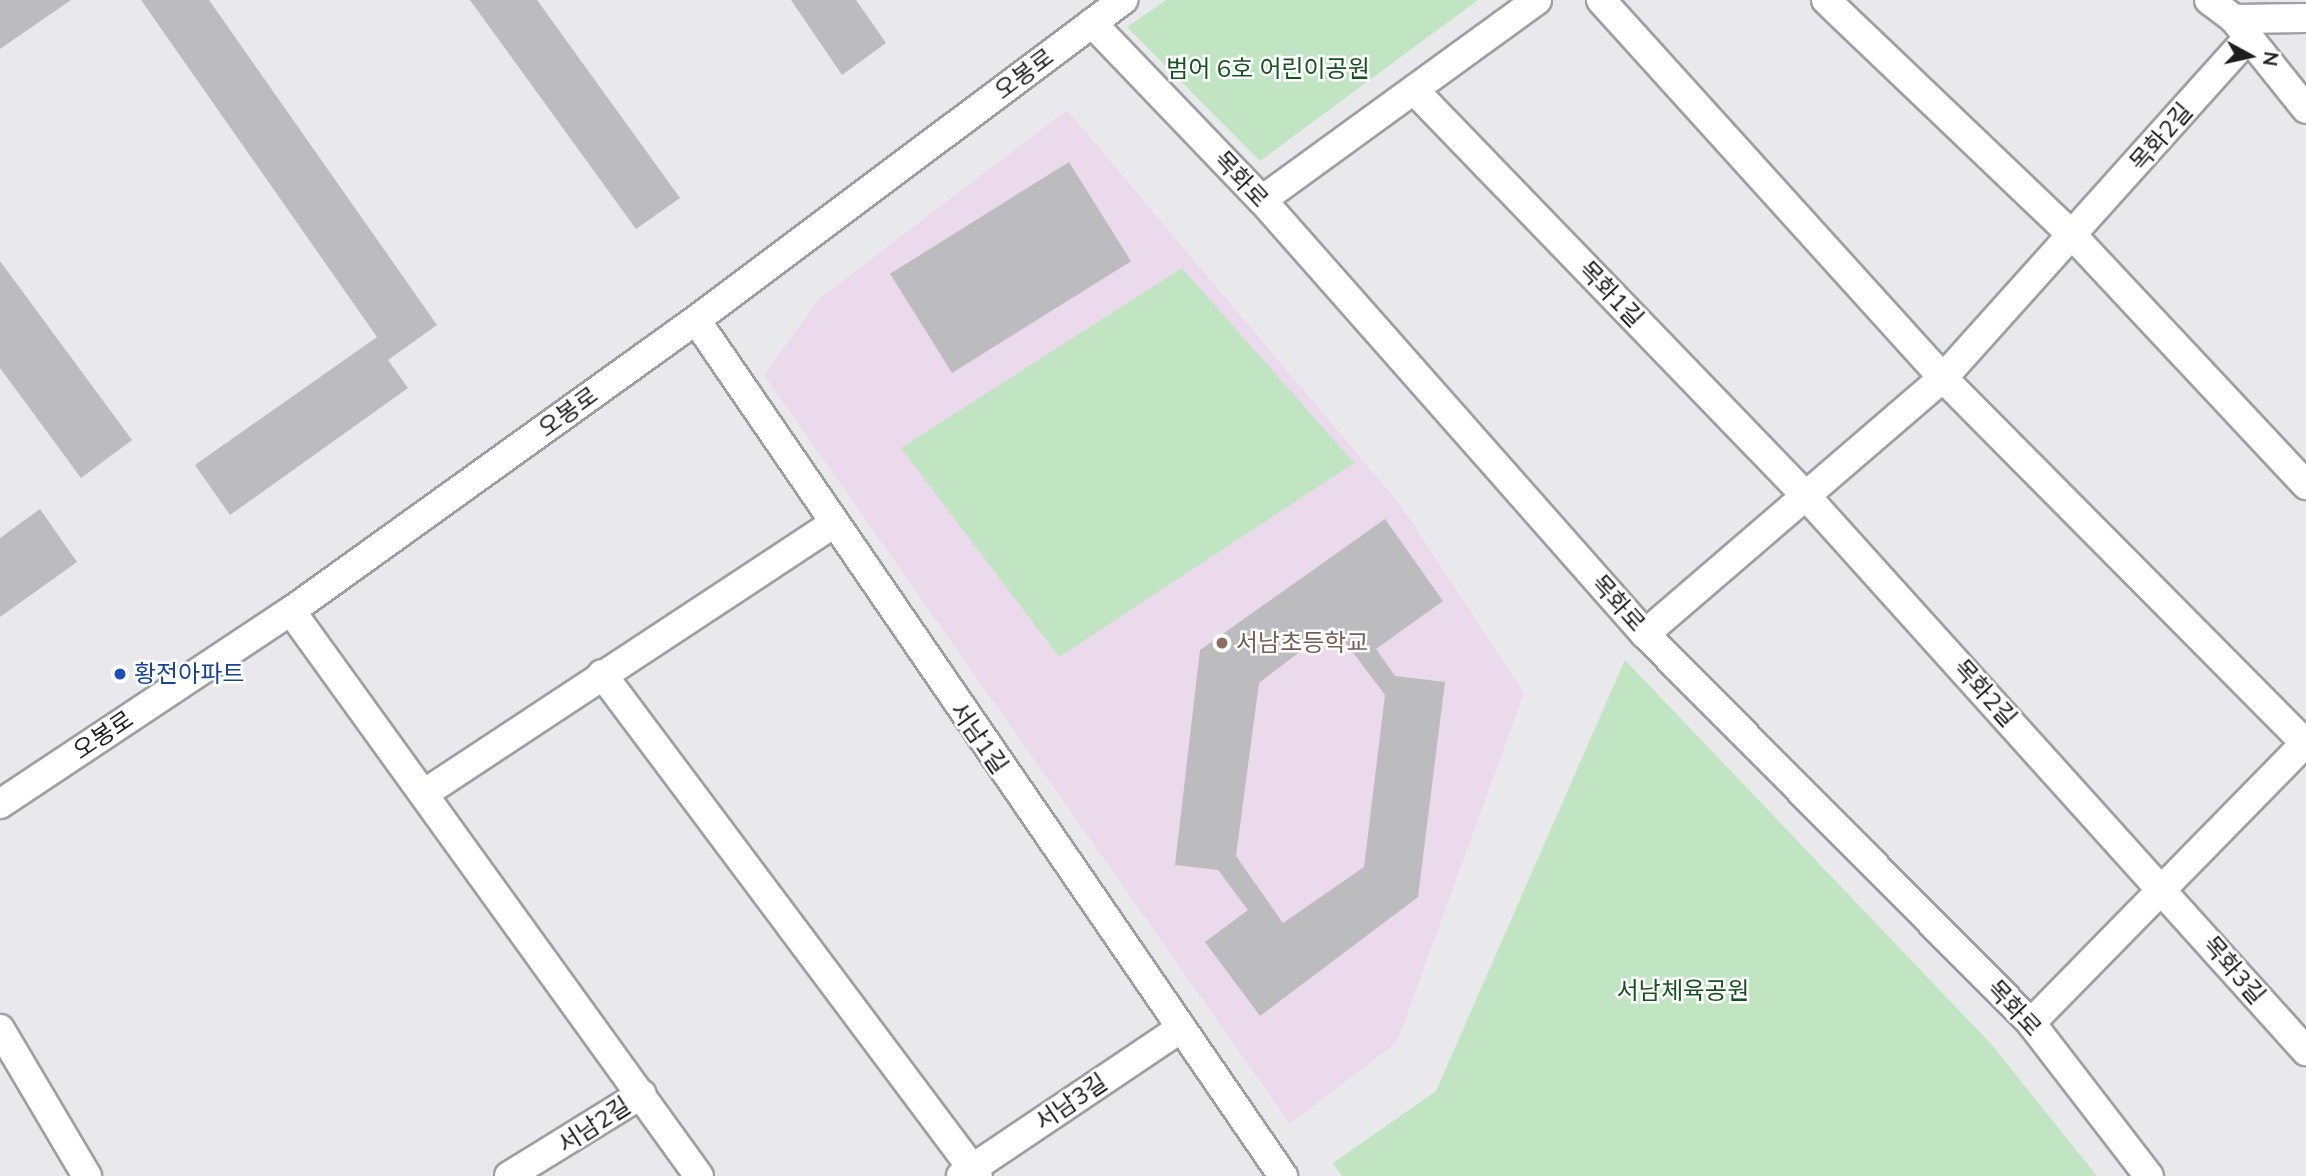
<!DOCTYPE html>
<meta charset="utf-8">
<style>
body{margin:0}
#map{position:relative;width:2306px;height:1176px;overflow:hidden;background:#e9e9ec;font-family:Mulish,"Noto Sans KR",sans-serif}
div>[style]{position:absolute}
.education>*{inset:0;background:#eadaec}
.green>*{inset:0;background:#c1e5c3}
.building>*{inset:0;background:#bcbcbf;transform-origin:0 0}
.roads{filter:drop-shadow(2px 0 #9e9fa2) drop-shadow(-2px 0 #9e9fa2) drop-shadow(0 2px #9e9fa2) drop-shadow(0 -2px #9e9fa2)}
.street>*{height:28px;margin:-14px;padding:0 14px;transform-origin:14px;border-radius:14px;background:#fff}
.dots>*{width:19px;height:19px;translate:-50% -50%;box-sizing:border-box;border:4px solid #fff;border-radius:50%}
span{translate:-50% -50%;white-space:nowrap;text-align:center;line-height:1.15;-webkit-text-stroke:5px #fff;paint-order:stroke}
.park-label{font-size:24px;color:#165121}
.street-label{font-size:24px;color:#1d1d1e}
.education-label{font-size:24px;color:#785e54}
.left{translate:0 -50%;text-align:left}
.transit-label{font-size:24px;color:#164399}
.north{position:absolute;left:2215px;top:21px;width:70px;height:70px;-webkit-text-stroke:5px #fff;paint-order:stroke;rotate:98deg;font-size:19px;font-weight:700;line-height:28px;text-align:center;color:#1d1d1e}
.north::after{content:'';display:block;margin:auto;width:24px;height:32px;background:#1d1d1e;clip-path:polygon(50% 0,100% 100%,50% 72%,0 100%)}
</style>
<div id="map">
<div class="education">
<i style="clip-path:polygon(1067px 110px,1402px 507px,1524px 693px,1397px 1042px,1290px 1124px,764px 375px,820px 298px)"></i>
</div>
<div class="green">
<i style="clip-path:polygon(1166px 0,1478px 0,1260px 161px,1127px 27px)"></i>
<i style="clip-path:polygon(1182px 268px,1354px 463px,1059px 657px,901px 448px)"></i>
<i style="clip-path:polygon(1625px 660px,1992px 1045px,2097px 1176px,1342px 1176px,1333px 1163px,1436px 1091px)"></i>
</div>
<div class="building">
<i style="clip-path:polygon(0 0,71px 0,0 49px)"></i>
<i style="clip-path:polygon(141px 0,209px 0,437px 325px,388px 360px,408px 388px,230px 515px,195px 465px,377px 337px)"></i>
<i style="clip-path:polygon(470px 0,537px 0,680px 198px,636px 229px)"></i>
<i style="clip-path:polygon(791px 0,856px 0,886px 43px,842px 75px)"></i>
<i style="left:1069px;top:162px;width:117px;height:211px;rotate:58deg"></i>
<i style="clip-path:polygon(0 261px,132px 440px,81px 478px,0 368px)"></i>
<i style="clip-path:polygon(40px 509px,77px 562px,0 617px,0 538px)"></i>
<i style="clip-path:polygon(evenodd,1385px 519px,1443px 601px,1376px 649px,1395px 676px,1445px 682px,1418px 897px,1260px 1016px,1205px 942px,1248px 910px,1218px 870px,1175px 865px,1200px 650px,1385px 519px,1333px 626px,1385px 695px,1364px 867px,1283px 923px,1236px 856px,1259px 683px,1333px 626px)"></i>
</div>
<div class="roads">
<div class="street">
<i style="left:1601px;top:0;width:510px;rotate:47.86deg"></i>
<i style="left:1943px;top:378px;width:515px;rotate:45.24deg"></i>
<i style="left:1826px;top:0;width:343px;rotate:43.7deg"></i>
<i style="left:2074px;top:237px;width:340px;rotate:46.9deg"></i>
<i style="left:2209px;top:0;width:31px;rotate:37deg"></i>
<i style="left:2234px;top:19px;width:115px;rotate:51.3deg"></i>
<i style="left:2234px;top:19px;width:72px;rotate:-0.8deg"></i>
<i style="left:1092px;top:23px;width:245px;rotate:46.2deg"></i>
<i style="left:1262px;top:200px;width:579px;rotate:48.57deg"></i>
<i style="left:1645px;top:634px;width:548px;rotate:45.22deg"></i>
<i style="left:2031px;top:1023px;width:193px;rotate:52.4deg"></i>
<i style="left:1414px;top:90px;width:566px;rotate:46deg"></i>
<i style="left:1807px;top:497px;width:746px;rotate:47.99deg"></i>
<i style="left:1262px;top:200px;width:340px;rotate:-36deg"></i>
<i style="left:696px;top:320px;width:1038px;rotate:55.56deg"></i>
<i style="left:291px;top:611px;width:697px;rotate:54.17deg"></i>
<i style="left:1645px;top:634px;width:393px;rotate:-40.7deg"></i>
<i style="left:1943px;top:378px;width:458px;rotate:-48.1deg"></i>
<i style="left:602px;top:674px;width:627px;rotate:53.17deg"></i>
<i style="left:425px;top:793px;width:487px;rotate:-33.4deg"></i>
<i style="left:0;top:804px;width:349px;rotate:-33.6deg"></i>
<i style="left:291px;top:611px;width:499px;rotate:-35.7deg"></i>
<i style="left:696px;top:320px;width:534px;rotate:-36.85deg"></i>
<i style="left:2031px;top:1023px;width:393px;rotate:-45.6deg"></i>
<i style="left:0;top:1029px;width:171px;rotate:59.4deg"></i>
<i style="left:509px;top:1176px;width:156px;rotate:-31.7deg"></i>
<i style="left:961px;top:1176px;width:265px;rotate:-33.9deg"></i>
</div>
</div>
<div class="dots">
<i style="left:1222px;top:643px;background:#8d6e63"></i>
<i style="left:120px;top:674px;background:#1a4fb4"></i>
</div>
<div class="park-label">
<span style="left:1268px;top:69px">범어 6호 어린이공원</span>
<span style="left:1683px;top:991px">서남체육공원</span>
</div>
<div class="street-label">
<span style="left:1024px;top:74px;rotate:-37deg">오봉로</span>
<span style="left:2161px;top:137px;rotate:-49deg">목화2길</span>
<span style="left:1241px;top:179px;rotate:47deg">목화로</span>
<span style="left:1611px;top:294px;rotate:46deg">목화1길</span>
<span style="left:568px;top:412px;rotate:-36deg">오봉로</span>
<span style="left:1618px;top:603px;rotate:48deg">목화로</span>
<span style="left:1985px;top:693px;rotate:48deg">목화2길</span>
<span style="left:103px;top:735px;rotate:-34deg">오봉로</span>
<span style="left:979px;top:738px;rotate:55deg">서남1길</span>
<span style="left:2234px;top:970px;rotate:49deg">목화3길</span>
<span style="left:2014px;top:1008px;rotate:47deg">목화로</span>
<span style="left:1071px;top:1102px;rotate:-34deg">서남3길</span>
<span style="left:594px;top:1125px;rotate:-33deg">서남2길</span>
</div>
<div class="education-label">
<span class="left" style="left:1236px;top:643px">서남초등학교</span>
</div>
<div class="transit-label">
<span class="left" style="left:134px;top:674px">황전아파트</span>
</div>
<div class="north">N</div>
</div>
